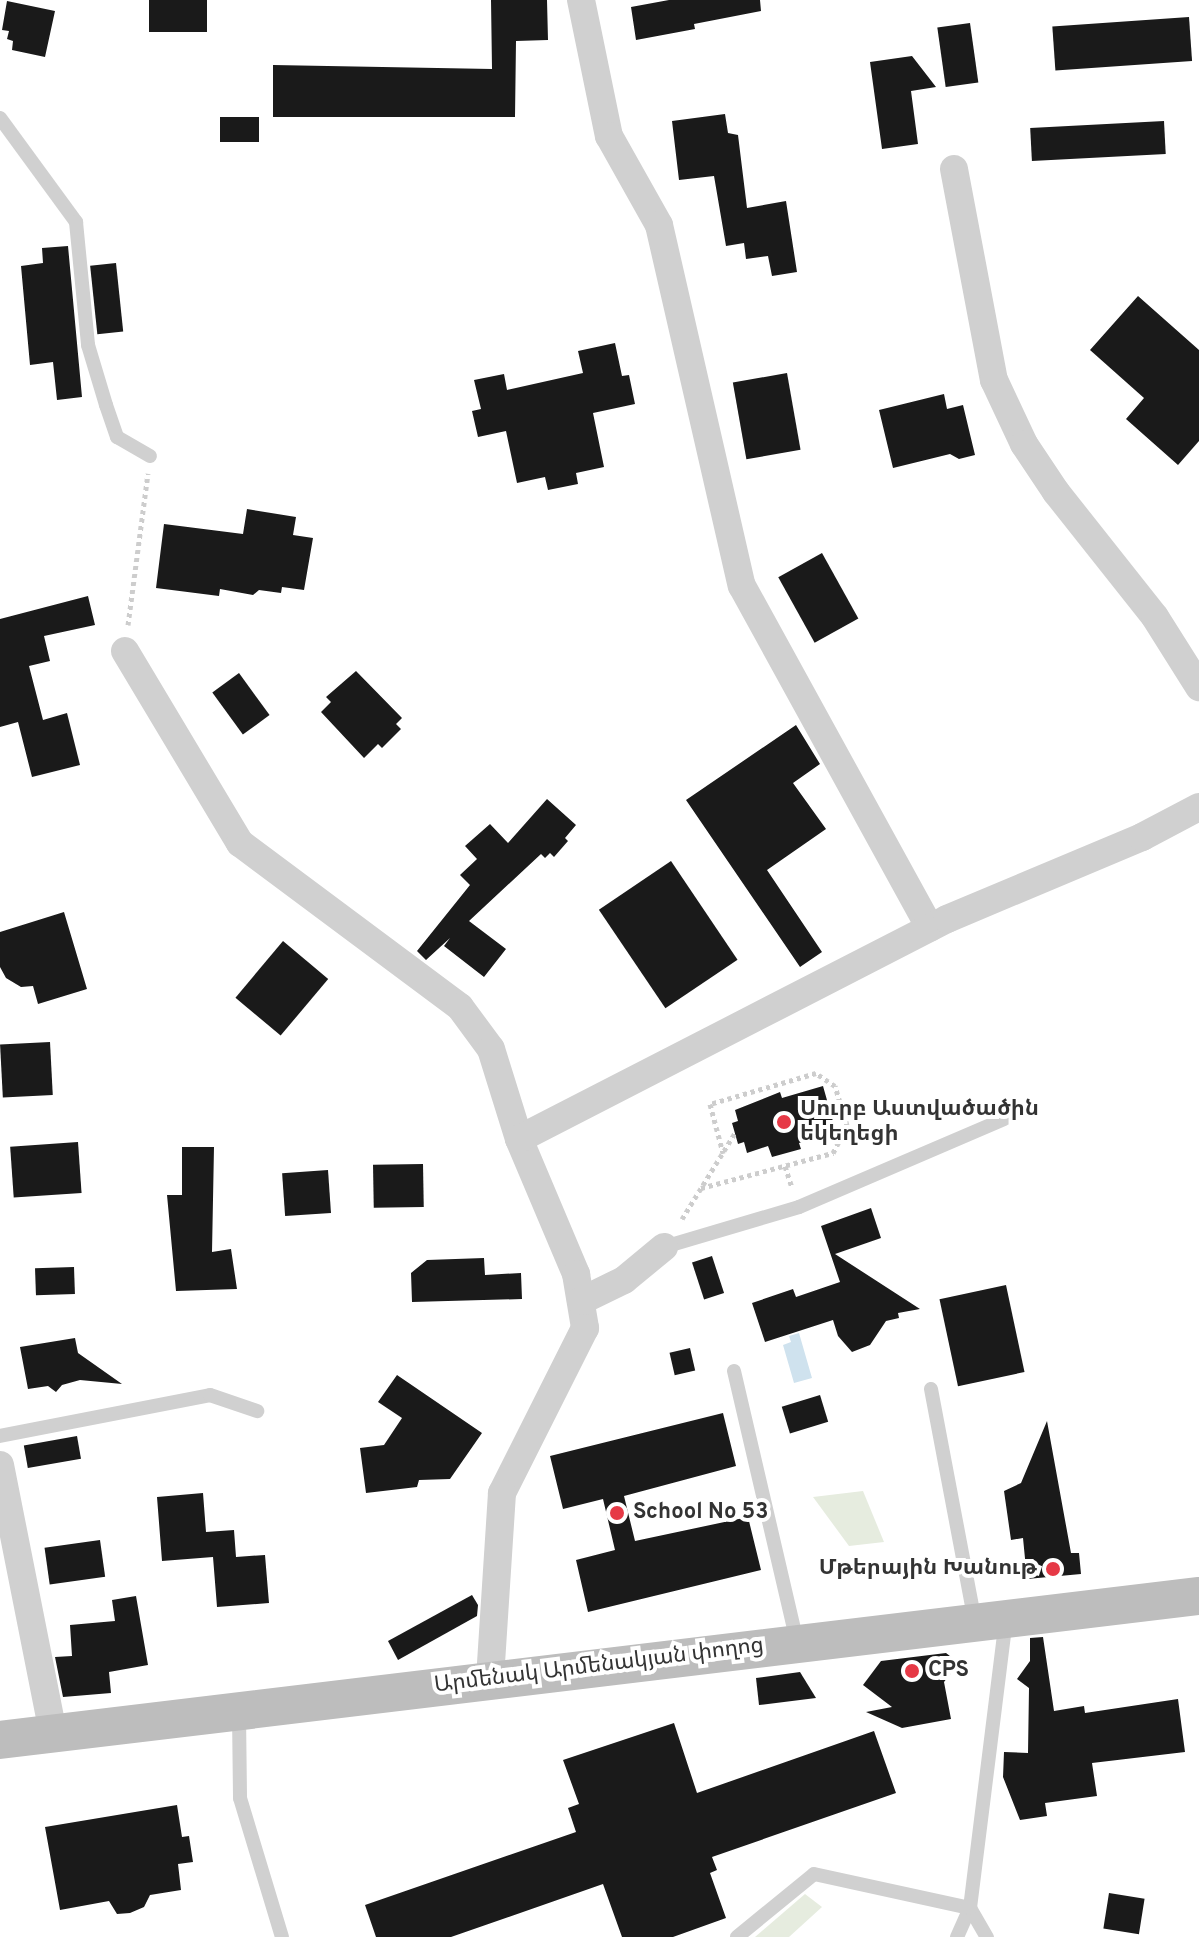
<!DOCTYPE html>
<meta charset="utf-8">
<style>
body{margin:0}
#map{position:relative;width:1199px;height:1937px;overflow:hidden;background:#fff;font-family:Overpass,"Noto Sans Armenian",sans-serif}
div>[style]{position:absolute}
.green>*{inset:0;background:#e6ecdf}
.water>*{inset:0;background:#cfe2ee}
.building>*{inset:0;background:#1a1a1a;transform-origin:0 0}
.path>*{height:5px;margin-top:-2.5px;transform-origin:0;background:repeating-linear-gradient(90deg,#cdcdcd 0 4px,transparent 0 8px)}
.lane>*{height:14px;margin:-7px;padding:0 7px;transform-origin:7px;border-radius:7px;background:#d0d0d0}
.street>*{height:28px;margin:-14px;padding:0 14px;transform-origin:14px;border-radius:14px;background:#d0d0d0}
.secondary>*{height:38px;margin:-19px;padding:0 19px;transform-origin:19px;border-radius:19px;background:#bdbdbd}
.dots>*{width:22px;height:22px;translate:-50% -50%;box-sizing:border-box;border:4px solid #fff;border-radius:50%}
span{translate:-50% -50%;white-space:nowrap;text-align:center;line-height:1.15;-webkit-text-stroke:8px #fff;paint-order:stroke}
.poi-label{font-size:22px;color:#333;font-weight:700}
.left{translate:0 -50%;text-align:left}
.right{translate:-100% -50%;text-align:right}
.street-label{font-size:22px;color:#333}
</style>
<div id="map">
<div class="green">
<i style="clip-path:polygon(863px 1491px,884px 1542px,849px 1546px,813px 1497px)"></i>
<i style="clip-path:polygon(805px 1894px,822px 1907px,789px 1937px,755px 1937px)"></i>
</div>
<div class="water">
<i style="clip-path:polygon(799px 1333px,812px 1378px,794px 1383px,783px 1345px,791px 1342px,789px 1336px)"></i>
</div>
<div class="building">
<i style="left:149px;top:0;width:58px;height:32px"></i>
<i style="clip-path:polygon(491px 0,547px 0,548px 40px,516px 41px,515px 117px,273px 117px,273px 65px,492px 69px)"></i>
<i style="clip-path:polygon(669px 0,760px 0,761px 11px,694px 24px,695px 29px,636px 40px,631px 7px)"></i>
<i style="clip-path:polygon(7px 1px,55px 11px,45px 57px,12px 50px,13px 41px,7px 39px,9px 31px,2px 30px)"></i>
<i style="left:1189px;top:17px;width:44px;height:137px;rotate:86deg"></i>
<i style="left:970px;top:23px;width:60px;height:33px;rotate:82deg"></i>
<i style="clip-path:polygon(912px 56px,936px 87px,911px 91px,918px 144px,882px 149px,870px 62px)"></i>
<i style="clip-path:polygon(725px 114px,728px 133px,738px 135px,747px 208px,786px 201px,797px 272px,772px 276px,768px 256px,746px 259px,744px 243px,726px 246px,714px 176px,679px 180px,672px 121px)"></i>
<i style="left:259px;top:117px;width:25px;height:39px;rotate:90deg"></i>
<i style="left:1164px;top:121px;width:33px;height:134px;rotate:87deg"></i>
<i style="clip-path:polygon(68px 246px,82px 397px,57px 400px,53px 362px,30px 365px,21px 266px,43px 263px,42px 248px)"></i>
<i style="left:116px;top:263px;width:69px;height:26px;rotate:84deg"></i>
<i style="clip-path:polygon(1138px 296px,1199px 350px,1199px 441px,1178px 465px,1126px 419px,1144px 398px,1090px 350px)"></i>
<i style="clip-path:polygon(615px 343px,622px 376px,629px 375px,635px 404px,593px 413px,604px 467px,576px 473px,578px 484px,548px 490px,545px 477px,517px 483px,506px 431px,478px 437px,472px 411px,481px 409px,474px 380px,504px 374px,507px 390px,583px 373px,578px 351px)"></i>
<i style="left:787px;top:373px;width:78px;height:55px;rotate:80deg"></i>
<i style="clip-path:polygon(944px 394px,947px 409px,963px 405px,975px 455px,959px 459px,950px 454px,893px 468px,879px 410px)"></i>
<i style="clip-path:polygon(247px 509px,296px 517px,293px 535px,313px 538px,304px 590px,282px 587px,281px 593px,259px 590px,253px 595px,220px 589px,219px 596px,156px 588px,164px 524px,243px 534px)"></i>
<i style="left:822px;top:553px;width:75px;height:50px;rotate:61deg"></i>
<i style="clip-path:polygon(88px 596px,95px 625px,44px 636px,50px 661px,29px 666px,43px 720px,67px 713px,80px 765px,32px 777px,18px 722px,0 727px,0 619px)"></i>
<i style="clip-path:polygon(356px 671px,402px 718px,396px 724px,401px 729px,382px 748px,378px 744px,364px 758px,321px 712px,331px 702px,326px 697px)"></i>
<i style="left:239px;top:673px;width:52px;height:33px;rotate:54deg"></i>
<i style="clip-path:polygon(796px 725px,820px 764px,793px 783px,826px 829px,767px 870px,822px 952px,800px 967px,686px 800px)"></i>
<i style="clip-path:polygon(547px 799px,576px 825px,565px 838px,568px 841px,554px 857px,550px 853px,545px 858px,541px 854px,469px 921px,506px 949px,484px 977px,444px 946px,450px 938px,426px 960px,417px 951px,470px 885px,460px 875px,477px 859px,465px 846px,490px 824px,508px 843px)"></i>
<i style="left:671px;top:861px;width:119px;height:87px;rotate:56deg"></i>
<i style="clip-path:polygon(64px 912px,87px 989px,38px 1004px,33px 986px,21px 987px,6px 978px,0 967px,0 932px)"></i>
<i style="left:283px;top:941px;width:59px;height:74px;rotate:40deg"></i>
<i style="left:50px;top:1042px;width:53px;height:50px;rotate:87deg"></i>
<i style="clip-path:polygon(823px 1086px,836px 1132px,799px 1143px,801px 1149px,772px 1157px,768px 1146px,747px 1153px,744px 1142px,738px 1144px,732px 1123px,738px 1121px,735px 1110px,780px 1092px,782px 1098px)"></i>
<i style="left:78px;top:1142px;width:51px;height:68px;rotate:86deg"></i>
<i style="clip-path:polygon(182px 1147px,214px 1147px,212px 1252px,231px 1249px,237px 1289px,176px 1291px,167px 1195px,182px 1195px)"></i>
<i style="left:423px;top:1164px;width:43px;height:50px;rotate:89deg"></i>
<i style="left:328px;top:1170px;width:43px;height:46px;rotate:86deg"></i>
<i style="clip-path:polygon(871px 1208px,881px 1238px,835px 1254px,920px 1309px,898px 1313px,899px 1318px,886px 1321px,870px 1345px,852px 1352px,838px 1336px,833px 1320px,765px 1342px,752px 1303px,793px 1289px,796px 1297px,840px 1282px,821px 1226px)"></i>
<i style="left:712px;top:1256px;width:39px;height:21px;rotate:72deg"></i>
<i style="clip-path:polygon(484px 1258px,485px 1275px,521px 1273px,522px 1299px,412px 1302px,411px 1273px,427px 1260px)"></i>
<i style="left:74px;top:1267px;width:27px;height:39px;rotate:88deg"></i>
<i style="left:1006px;top:1285px;width:89px;height:68px;rotate:78deg"></i>
<i style="clip-path:polygon(75px 1338px,78px 1353px,122px 1384px,80px 1380px,62px 1385px,56px 1392px,48px 1386px,28px 1389px,20px 1347px)"></i>
<i style="left:690px;top:1348px;width:23px;height:21px;rotate:77deg"></i>
<i style="clip-path:polygon(397px 1375px,482px 1433px,450px 1479px,419px 1480px,417px 1487px,366px 1493px,360px 1448px,384px 1445px,402px 1418px,378px 1402px)"></i>
<i style="left:820px;top:1395px;width:28px;height:40px;rotate:73deg"></i>
<i style="clip-path:polygon(723px 1413px,736px 1466px,624px 1496px,635px 1541px,748px 1517px,761px 1570px,588px 1612px,576px 1560px,615px 1550px,603px 1499px,563px 1509px,550px 1456px)"></i>
<i style="clip-path:polygon(1047px 1421px,1071px 1553px,1079px 1553px,1081px 1574px,1027px 1579px,1023px 1538px,1011px 1540px,1004px 1491px,1021px 1483px)"></i>
<i style="left:77px;top:1436px;width:23px;height:54px;rotate:80deg"></i>
<i style="clip-path:polygon(203px 1493px,206px 1532px,234px 1530px,236px 1557px,265px 1555px,269px 1603px,217px 1607px,213px 1557px,162px 1561px,157px 1497px)"></i>
<i style="left:100px;top:1540px;width:37px;height:56px;rotate:82deg"></i>
<i style="clip-path:polygon(472px 1595px,478px 1605px,477px 1616px,398px 1660px,388px 1641px)"></i>
<i style="clip-path:polygon(136px 1596px,148px 1665px,109px 1672px,111px 1693px,63px 1697px,55px 1657px,72px 1656px,70px 1625px,115px 1621px,112px 1600px)"></i>
<i style="clip-path:polygon(1043px 1637px,1054px 1711px,1084px 1706px,1085px 1713px,1178px 1699px,1185px 1752px,1092px 1763px,1097px 1796px,1045px 1803px,1047px 1816px,1020px 1820px,1003px 1777px,1004px 1752px,1028px 1753px,1029px 1688px,1017px 1679px,1030px 1661px,1030px 1638px)"></i>
<i style="clip-path:polygon(946px 1653px,959px 1663px,944px 1682px,951px 1719px,902px 1728px,866px 1712px,892px 1707px,863px 1685px,881px 1661px)"></i>
<i style="clip-path:polygon(800px 1672px,816px 1698px,759px 1705px,756px 1678px)"></i>
<i style="clip-path:polygon(674px 1723px,697px 1793px,874px 1731px,896px 1793px,712px 1857px,717px 1870px,710px 1873px,726px 1918px,673px 1937px,622px 1937px,603px 1884px,451px 1937px,376px 1937px,365px 1905px,576px 1832px,568px 1808px,579px 1804px,563px 1760px)"></i>
<i style="clip-path:polygon(177px 1805px,182px 1837px,189px 1836px,193px 1862px,178px 1864px,181px 1890px,150px 1895px,144px 1907px,130px 1913px,117px 1914px,109px 1901px,60px 1910px,45px 1827px)"></i>
<i style="left:1109px;top:1893px;width:36px;height:36px;rotate:9deg"></i>
</div>
<div class="path">
<i style="left:128px;top:625px;width:153px;rotate:-82.5deg"></i>
<i style="left:785px;top:1166px;width:23px;rotate:72deg"></i>
<i style="left:701px;top:1188px;width:137px;rotate:-14.9deg"></i>
<i style="left:833px;top:1153px;width:31px;rotate:-63deg"></i>
<i style="left:847px;top:1125px;width:41px;rotate:-107.1deg"></i>
<i style="left:835px;top:1086px;width:23px;rotate:-146deg"></i>
<i style="left:816px;top:1073px;width:110px;rotate:163.7deg"></i>
<i style="left:710px;top:1104px;width:51px;rotate:75.1deg"></i>
<i style="left:682px;top:1219px;width:101px;rotate:-58.4deg"></i>
</div>
<div class="lane">
<i style="left:0;top:118px;width:129px;rotate:53.8deg"></i>
<i style="left:76px;top:222px;width:124px;rotate:84.4deg"></i>
<i style="left:88px;top:345px;width:63px;rotate:73.3deg"></i>
<i style="left:106px;top:405px;width:34px;rotate:71deg"></i>
<i style="left:117px;top:437px;width:38px;rotate:30deg"></i>
<i style="left:664px;top:1247px;width:141px;rotate:-16.5deg"></i>
<i style="left:799px;top:1207px;width:223px;rotate:-23.2deg"></i>
<i style="left:734px;top:1371px;width:278px;rotate:76.9deg"></i>
<i style="left:931px;top:1389px;width:237px;rotate:79.3deg"></i>
<i style="left:0;top:1436px;width:214px;rotate:-11deg"></i>
<i style="left:210px;top:1395px;width:50px;rotate:18.8deg"></i>
<i style="left:239px;top:1714px;width:84px;rotate:89.3deg"></i>
<i style="left:240px;top:1798px;width:145px;rotate:73.2deg"></i>
<i style="left:737px;top:1937px;width:99px;rotate:-39.3deg"></i>
<i style="left:814px;top:1874px;width:160px;rotate:12.3deg"></i>
<i style="left:970px;top:1908px;width:34px;rotate:60deg"></i>
<i style="left:957px;top:1937px;width:32px;rotate:-66deg"></i>
<i style="left:970px;top:1908px;width:290px;rotate:-82.9deg"></i>
</div>
<div class="street">
<i style="left:581px;top:0;width:139px;rotate:78.4deg"></i>
<i style="left:609px;top:136px;width:102px;rotate:60.7deg"></i>
<i style="left:659px;top:225px;width:370px;rotate:77.1deg"></i>
<i style="left:742px;top:586px;width:390px;rotate:61.2deg"></i>
<i style="left:954px;top:169px;width:215px;rotate:79.3deg"></i>
<i style="left:994px;top:380px;width:71px;rotate:64.9deg"></i>
<i style="left:1024px;top:444px;width:58px;rotate:56.3deg"></i>
<i style="left:1056px;top:492px;width:159px;rotate:51.6deg"></i>
<i style="left:1155px;top:617px;width:83px;rotate:57.8deg"></i>
<i style="left:125px;top:651px;width:224px;rotate:59.1deg"></i>
<i style="left:240px;top:843px;width:274px;rotate:36.7deg"></i>
<i style="left:460px;top:1007px;width:52px;rotate:53.6deg"></i>
<i style="left:491px;top:1049px;width:94px;rotate:72.7deg"></i>
<i style="left:519px;top:1139px;width:147px;rotate:67.1deg"></i>
<i style="left:576px;top:1274px;width:55px;rotate:80.5deg"></i>
<i style="left:585px;top:1328px;width:185px;rotate:116.7deg"></i>
<i style="left:502px;top:1493px;width:185px;rotate:93.7deg"></i>
<i style="left:519px;top:1139px;width:481px;rotate:-27.2deg"></i>
<i style="left:947px;top:919px;width:212px;rotate:-22.8deg"></i>
<i style="left:1142px;top:837px;width:64px;rotate:-27.8deg"></i>
<i style="left:581px;top:1301px;width:48px;rotate:-26deg"></i>
<i style="left:624px;top:1280px;width:52px;rotate:-39.5deg"></i>
<i style="left:0;top:1465px;width:272px;rotate:78.8deg"></i>
</div>
<div class="secondary">
<i style="left:0;top:1740px;width:1208px;rotate:-6.85deg"></i>
</div>
<div class="dots">
<i style="left:784px;top:1122px;background:#e63946"></i>
<i style="left:617px;top:1513px;background:#e63946"></i>
<i style="left:1053px;top:1569px;background:#e63946"></i>
<i style="left:912px;top:1671px;background:#e63946"></i>
</div>
<div class="poi-label">
<span class="left" style="left:800px;top:1122px">Սուրբ Աստվածածին<br>եկեղեցի</span>
<span class="left" style="left:633px;top:1513px">School No 53</span>
<span class="right" style="left:1037px;top:1569px">Մթերային Խանութ</span>
<span class="left" style="left:928px;top:1671px">CPS</span>
</div>
<div class="street-label">
<span style="left:599px;top:1666px;rotate:-7deg">Արմենակ Արմենակյան փողոց</span>
</div>
</div>
